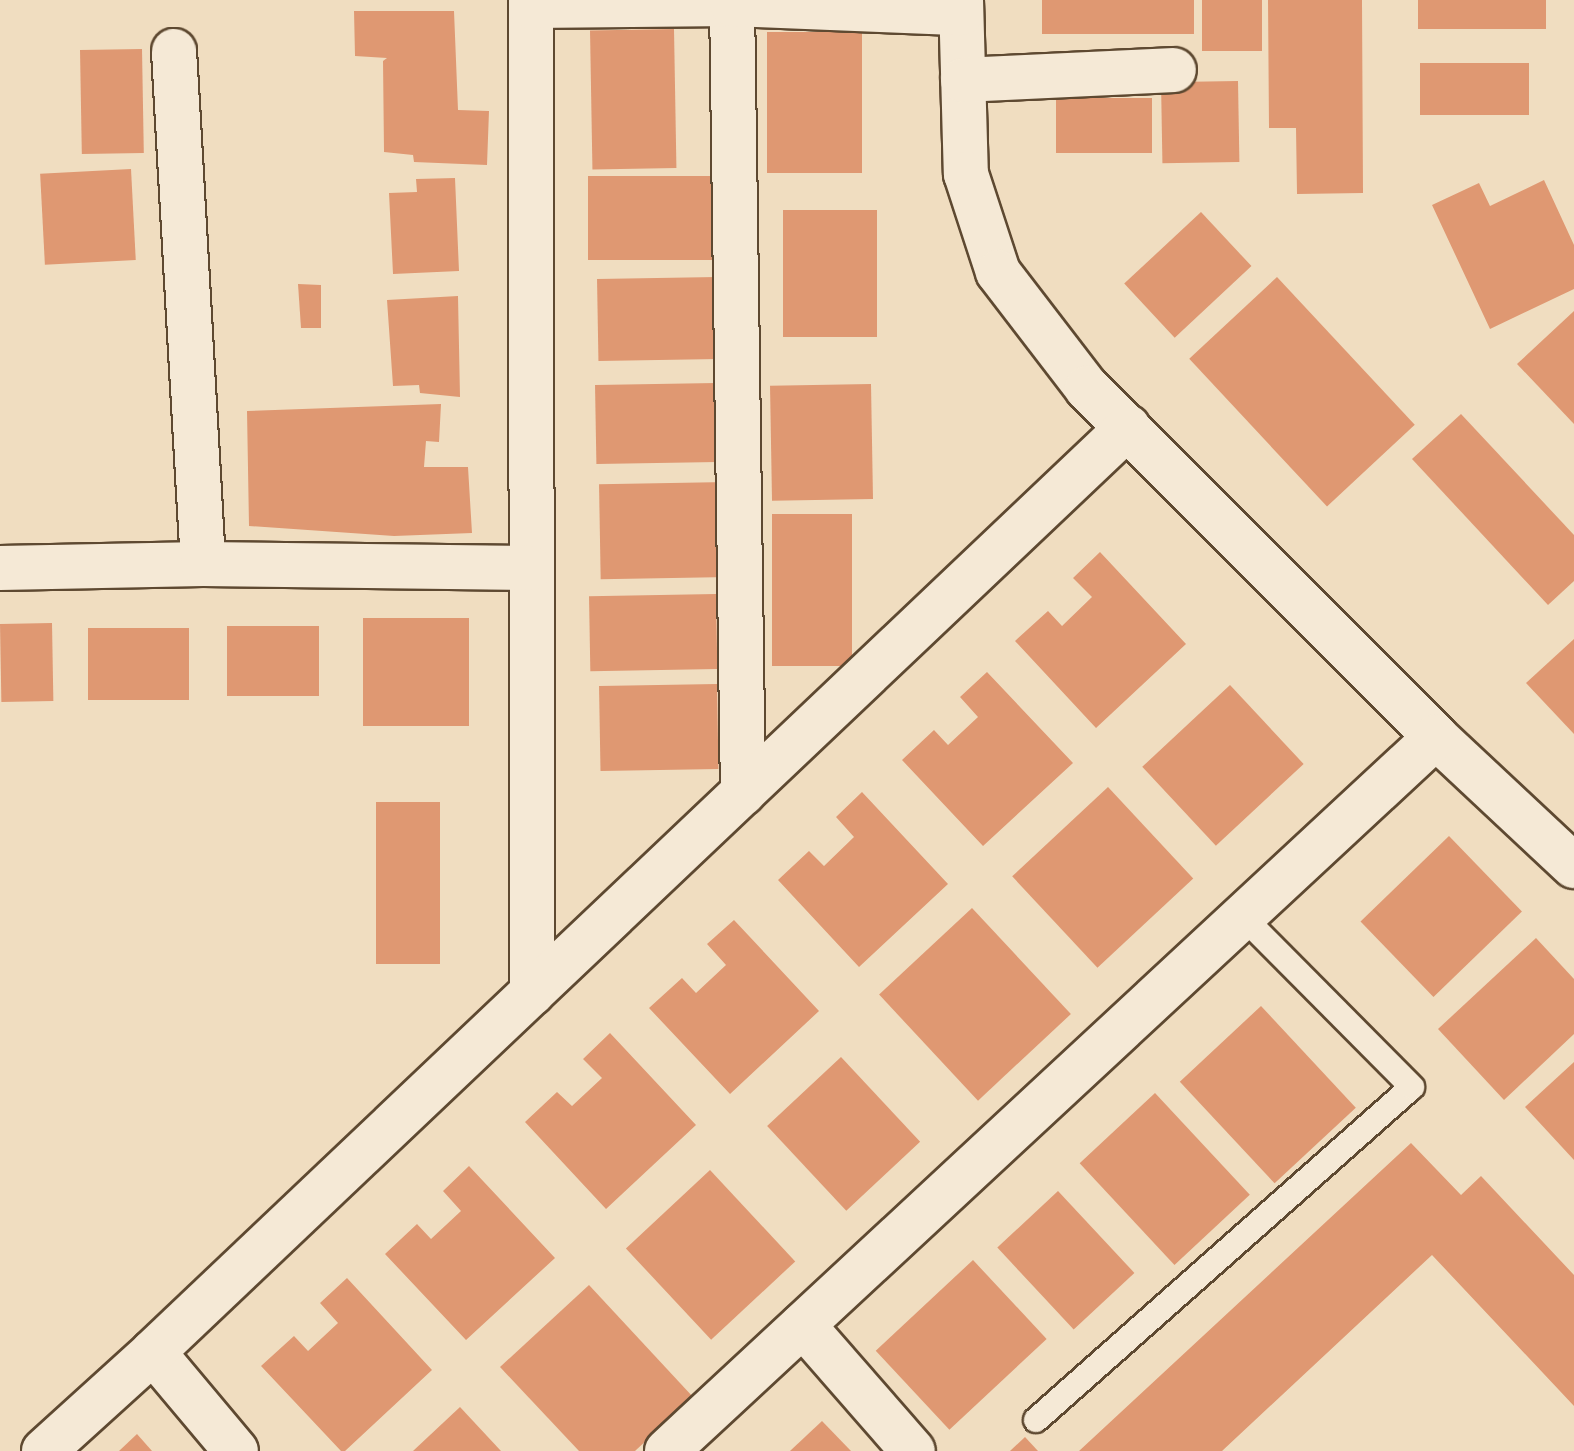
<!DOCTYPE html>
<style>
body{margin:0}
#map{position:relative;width:1574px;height:1451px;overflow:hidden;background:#f0ddc0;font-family:Cardo,serif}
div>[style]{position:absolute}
.building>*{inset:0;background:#df9872;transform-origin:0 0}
.roads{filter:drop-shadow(2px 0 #5e4931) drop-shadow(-2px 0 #5e4931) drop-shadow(0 2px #5e4931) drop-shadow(0 -2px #5e4931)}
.lane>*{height:24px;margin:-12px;padding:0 12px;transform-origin:12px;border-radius:12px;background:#f5e9d6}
.street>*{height:44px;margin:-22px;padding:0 22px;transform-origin:22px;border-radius:22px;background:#f5e9d6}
span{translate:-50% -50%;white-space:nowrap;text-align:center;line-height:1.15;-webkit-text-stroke:6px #f5e9d6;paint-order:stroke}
</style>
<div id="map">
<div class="building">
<i style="left:1042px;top:0;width:152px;height:34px"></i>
<i style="left:1202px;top:0;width:60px;height:51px"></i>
<i style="clip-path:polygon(1268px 0,1362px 0,1363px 193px,1297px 194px,1296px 128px,1269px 128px)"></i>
<i style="left:1418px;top:0;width:128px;height:29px"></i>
<i style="clip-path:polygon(354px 11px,454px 11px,458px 110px,489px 111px,487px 165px,414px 162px,413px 155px,384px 152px,383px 61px,387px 58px,355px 56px)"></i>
<i style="left:674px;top:29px;width:139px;height:84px;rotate:89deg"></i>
<i style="left:767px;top:32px;width:95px;height:141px"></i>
<i style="left:142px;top:49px;width:104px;height:62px;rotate:89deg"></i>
<i style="left:1529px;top:63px;width:52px;height:109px;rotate:90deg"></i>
<i style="left:1238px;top:81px;width:81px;height:77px;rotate:89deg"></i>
<i style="left:1152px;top:98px;width:55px;height:96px;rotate:90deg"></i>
<i style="left:131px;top:169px;width:91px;height:91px;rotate:87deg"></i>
<i style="left:712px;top:176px;width:84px;height:124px;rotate:90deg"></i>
<i style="clip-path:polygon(455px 178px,459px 271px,393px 274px,389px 193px,417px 192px,416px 179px)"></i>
<i style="clip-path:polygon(1544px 180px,1574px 245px,1574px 289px,1490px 329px,1432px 205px,1479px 183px,1490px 206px)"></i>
<i style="left:877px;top:210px;width:127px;height:94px;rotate:90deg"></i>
<i style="left:1201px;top:212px;width:74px;height:105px;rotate:47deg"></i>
<i style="left:717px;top:277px;width:82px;height:120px;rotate:89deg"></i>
<i style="left:1277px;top:277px;width:202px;height:120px;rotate:47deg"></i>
<i style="clip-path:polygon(298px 284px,321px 285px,321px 328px,301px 328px)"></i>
<i style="clip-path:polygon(458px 296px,460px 397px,420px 393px,419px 385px,393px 386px,387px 300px)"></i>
<i style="clip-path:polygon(1574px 311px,1574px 424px,1517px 364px)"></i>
<i style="left:716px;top:383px;width:79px;height:121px;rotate:89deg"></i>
<i style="left:871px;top:384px;width:115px;height:101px;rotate:89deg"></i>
<i style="clip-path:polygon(441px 404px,439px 442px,426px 441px,424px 467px,468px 467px,472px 533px,394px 536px,249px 526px,247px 411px)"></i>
<i style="clip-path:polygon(1461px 414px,1574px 535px,1574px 581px,1548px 605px,1412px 459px)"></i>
<i style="left:728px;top:482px;width:95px;height:129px;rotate:89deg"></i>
<i style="left:852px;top:514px;width:152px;height:80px;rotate:90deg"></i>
<i style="clip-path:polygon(1100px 552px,1186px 644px,1096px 728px,1015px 641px,1048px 611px,1062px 626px,1092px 597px,1073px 578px)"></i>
<i style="left:716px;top:594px;width:75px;height:127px;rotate:89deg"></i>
<i style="left:469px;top:618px;width:108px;height:106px;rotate:90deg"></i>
<i style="left:52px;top:623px;width:78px;height:52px;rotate:89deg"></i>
<i style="left:319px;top:626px;width:70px;height:92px;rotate:90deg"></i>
<i style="left:189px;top:628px;width:72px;height:101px;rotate:90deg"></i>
<i style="clip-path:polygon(1574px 639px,1574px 734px,1526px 683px)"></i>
<i style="clip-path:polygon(987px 672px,1073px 763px,983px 846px,902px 760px,934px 730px,948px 745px,978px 717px,960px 697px)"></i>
<i style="left:717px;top:684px;width:85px;height:118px;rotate:89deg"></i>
<i style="left:1230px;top:685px;width:108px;height:120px;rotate:47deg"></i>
<i style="left:1108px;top:787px;width:125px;height:131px;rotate:47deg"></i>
<i style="clip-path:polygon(862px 792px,948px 884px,859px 967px,778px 880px,809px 851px,824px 866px,854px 837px,836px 817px)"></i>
<i style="left:376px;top:802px;width:64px;height:162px"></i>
<i style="left:1449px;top:836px;width:105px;height:123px;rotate:46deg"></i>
<i style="left:972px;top:908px;width:145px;height:127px;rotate:47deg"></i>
<i style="clip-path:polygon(734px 920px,819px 1011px,730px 1094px,649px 1008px,682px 978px,696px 993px,726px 965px,707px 944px)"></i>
<i style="clip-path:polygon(1536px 938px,1574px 979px,1574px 1034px,1504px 1100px,1438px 1029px)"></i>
<i style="left:1261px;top:1006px;width:139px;height:111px;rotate:47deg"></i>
<i style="clip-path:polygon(610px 1033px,696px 1125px,606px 1209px,525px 1122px,557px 1092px,572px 1106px,602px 1078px,583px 1059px)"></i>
<i style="left:841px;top:1057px;width:116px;height:101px;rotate:47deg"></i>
<i style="clip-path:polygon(1574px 1062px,1574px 1160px,1525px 1107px)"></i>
<i style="left:1155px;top:1093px;width:139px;height:103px;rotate:47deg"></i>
<i style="clip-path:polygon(1411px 1143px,1461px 1195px,1481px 1176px,1574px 1275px,1574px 1406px,1432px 1255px,1222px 1451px,1079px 1451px)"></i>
<i style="clip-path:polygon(469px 1166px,555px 1258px,466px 1340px,385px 1254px,417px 1224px,431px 1239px,461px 1211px,443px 1191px)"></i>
<i style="left:710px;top:1170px;width:125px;height:115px;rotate:47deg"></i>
<i style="left:1058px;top:1191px;width:112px;height:83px;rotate:47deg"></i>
<i style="left:973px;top:1260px;width:108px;height:133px;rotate:47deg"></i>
<i style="clip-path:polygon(347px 1278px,432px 1370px,345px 1451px,341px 1451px,261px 1366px,294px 1336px,308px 1351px,338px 1323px,320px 1303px)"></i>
<i style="clip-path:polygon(589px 1285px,693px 1397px,635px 1451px,579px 1451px,500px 1367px)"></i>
<i style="clip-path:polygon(460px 1407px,501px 1451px,413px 1451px)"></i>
<i style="clip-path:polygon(822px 1421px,851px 1451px,790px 1451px)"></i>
<i style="clip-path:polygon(137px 1434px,152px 1451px,119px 1451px)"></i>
<i style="clip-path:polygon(1025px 1437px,1038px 1451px,1010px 1451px)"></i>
</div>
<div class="roads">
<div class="lane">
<i style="left:1036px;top:1420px;width:502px;rotate:-41.53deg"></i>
<i style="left:1412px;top:1087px;width:241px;rotate:-134.8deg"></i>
</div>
<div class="street">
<i style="left:531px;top:0;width:993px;rotate:89.94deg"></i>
<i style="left:732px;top:0;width:793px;rotate:89.21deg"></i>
<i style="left:961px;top:0;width:174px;rotate:88.4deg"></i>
<i style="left:966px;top:174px;width:103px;rotate:71.9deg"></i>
<i style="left:998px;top:272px;width:146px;rotate:52.5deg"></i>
<i style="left:1087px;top:388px;width:494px;rotate:45deg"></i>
<i style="left:1436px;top:737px;width:189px;rotate:43.1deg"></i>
<i style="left:531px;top:6px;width:201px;rotate:-0.6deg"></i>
<i style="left:732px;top:4px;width:229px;rotate:2.3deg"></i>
<i style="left:174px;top:51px;width:514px;rotate:86.76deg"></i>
<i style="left:963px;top:80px;width:211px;rotate:-2.7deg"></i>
<i style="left:0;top:568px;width:203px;rotate:-1.1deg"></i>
<i style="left:203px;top:564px;width:327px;rotate:0.7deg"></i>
<i style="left:803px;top:1325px;width:167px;rotate:48.9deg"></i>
<i style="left:153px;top:1352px;width:129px;rotate:50deg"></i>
<i style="left:44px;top:1451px;width:147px;rotate:-42.2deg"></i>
<i style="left:153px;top:1352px;width:1344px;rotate:-43.49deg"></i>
<i style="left:667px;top:1451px;width:1049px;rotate:-42.88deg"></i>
</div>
</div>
</div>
